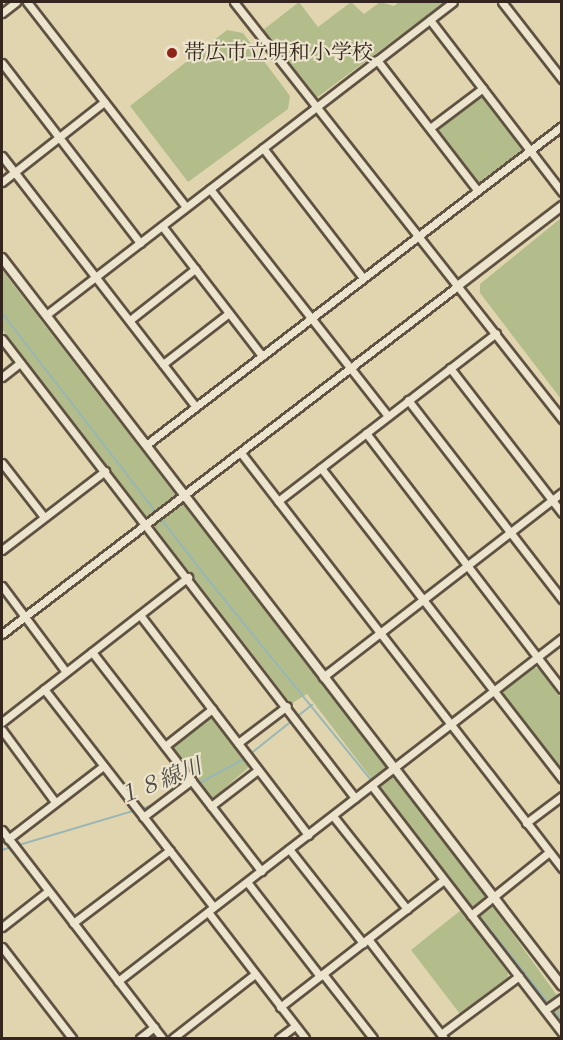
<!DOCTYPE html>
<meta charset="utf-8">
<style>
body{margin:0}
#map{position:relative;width:563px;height:1040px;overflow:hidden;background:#e1d5b0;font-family:"IM FELL Double Pica","Noto Serif JP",serif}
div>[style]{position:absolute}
.green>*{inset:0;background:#b3bd8b}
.stream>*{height:2px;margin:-1px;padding:0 1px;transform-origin:1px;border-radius:1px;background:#98b6b5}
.roads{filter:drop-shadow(2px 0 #5f5242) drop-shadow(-2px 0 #5f5242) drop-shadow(0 2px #5f5242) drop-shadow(0 -2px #5f5242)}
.minor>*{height:7px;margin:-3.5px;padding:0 3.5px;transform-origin:3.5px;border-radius:3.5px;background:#ece4cc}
.tertiary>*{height:8px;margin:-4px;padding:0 4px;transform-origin:4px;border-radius:4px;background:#ece4cc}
.dots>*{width:16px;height:16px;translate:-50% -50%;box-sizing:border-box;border:3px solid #ece4cc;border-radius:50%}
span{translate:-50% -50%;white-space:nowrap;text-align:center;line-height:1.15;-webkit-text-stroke:4.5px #ece4cc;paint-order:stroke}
.poi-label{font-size:21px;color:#34261e}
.left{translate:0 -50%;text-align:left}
.water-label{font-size:22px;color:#4d4a44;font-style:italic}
.frame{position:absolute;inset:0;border:3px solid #34261e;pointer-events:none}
</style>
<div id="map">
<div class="green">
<i style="clip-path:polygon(299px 2px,318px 27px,351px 2px,364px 14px,380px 2px,394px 6px,399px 2px,445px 2px,315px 99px,263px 30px)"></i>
<i style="clip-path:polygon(227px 30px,243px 33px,290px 96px,288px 109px,188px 182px,130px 106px)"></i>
<i style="clip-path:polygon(481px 94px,521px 145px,521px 151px,481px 182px,475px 182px,438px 133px,438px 127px)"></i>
<i style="clip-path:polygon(561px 218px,561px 399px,480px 293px,480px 284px)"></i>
<i style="clip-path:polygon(2px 270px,487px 898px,561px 1001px,561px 1027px,307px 694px,291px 704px,2px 329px)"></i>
<i style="clip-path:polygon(534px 668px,539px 668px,561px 698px,561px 774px,504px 698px,504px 690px)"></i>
<i style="clip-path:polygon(212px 715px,250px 766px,214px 798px,209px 798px,171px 751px,172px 746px)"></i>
<i style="clip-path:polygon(461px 910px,508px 973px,508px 978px,460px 1014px,411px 950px)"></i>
</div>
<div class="stream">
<i style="left:2px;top:313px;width:327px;rotate:52.3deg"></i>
<i style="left:202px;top:572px;width:269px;rotate:50.9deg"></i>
<i style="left:381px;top:792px;width:270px;rotate:51.6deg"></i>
<i style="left:175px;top:796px;width:78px;rotate:-28.2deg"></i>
<i style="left:244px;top:759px;width:87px;rotate:-38.5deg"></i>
<i style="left:2px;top:850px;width:158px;rotate:-16.6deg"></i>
<i style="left:553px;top:1008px;width:15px;rotate:53deg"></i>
</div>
<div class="roads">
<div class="minor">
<i style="left:27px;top:2px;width:259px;rotate:52.2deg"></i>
<i style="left:234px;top:2px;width:531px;rotate:51.81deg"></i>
<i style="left:502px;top:2px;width:98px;rotate:52.1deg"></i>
<i style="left:2px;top:13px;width:18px;rotate:-38deg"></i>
<i style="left:430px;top:20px;width:217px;rotate:52.5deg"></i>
<i style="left:377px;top:60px;width:164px;rotate:52.4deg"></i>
<i style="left:2px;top:63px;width:227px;rotate:52.5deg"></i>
<i style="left:430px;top:128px;width:66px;rotate:-37deg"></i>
<i style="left:263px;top:148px;width:164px;rotate:52.4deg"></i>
<i style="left:2px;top:156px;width:317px;rotate:52.3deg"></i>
<i style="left:2px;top:182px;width:130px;rotate:-38.1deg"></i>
<i style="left:210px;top:189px;width:288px;rotate:51.9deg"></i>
<i style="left:162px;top:226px;width:164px;rotate:52.4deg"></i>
<i style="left:46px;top:315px;width:513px;rotate:-37.56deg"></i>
<i style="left:130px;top:320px;width:83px;rotate:-38.1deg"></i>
<i style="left:2px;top:339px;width:579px;rotate:52.44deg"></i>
<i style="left:163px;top:364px;width:83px;rotate:-37.7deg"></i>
<i style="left:450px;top:368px;width:183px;rotate:52.3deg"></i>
<i style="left:2px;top:377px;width:23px;rotate:-38deg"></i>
<i style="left:408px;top:400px;width:252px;rotate:52.3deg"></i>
<i style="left:366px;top:433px;width:322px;rotate:52.6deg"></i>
<i style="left:146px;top:445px;width:524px;rotate:-37.48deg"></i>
<i style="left:241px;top:453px;width:525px;rotate:52.28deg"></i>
<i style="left:2px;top:463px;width:68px;rotate:52.1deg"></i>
<i style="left:321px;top:468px;width:393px;rotate:52.2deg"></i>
<i style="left:278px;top:501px;width:275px;rotate:-37.6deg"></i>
<i style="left:2px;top:550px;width:130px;rotate:-37.5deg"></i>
<i style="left:2px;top:586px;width:107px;rotate:53.3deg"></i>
<i style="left:140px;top:615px;width:277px;rotate:52.6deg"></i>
<i style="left:2px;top:634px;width:575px;rotate:-37.37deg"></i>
<i style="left:92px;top:652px;width:277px;rotate:52.3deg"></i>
<i style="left:323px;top:677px;width:302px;rotate:-37.7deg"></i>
<i style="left:44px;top:689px;width:276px;rotate:52.1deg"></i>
<i style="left:2px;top:722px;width:236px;rotate:-37.9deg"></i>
<i style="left:2px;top:730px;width:89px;rotate:53.6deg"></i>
<i style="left:238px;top:743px;width:61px;rotate:-37.1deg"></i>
<i style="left:165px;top:746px;width:60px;rotate:-38.2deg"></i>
<i style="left:372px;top:786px;width:312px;rotate:52.4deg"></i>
<i style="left:211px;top:806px;width:59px;rotate:-37.5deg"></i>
<i style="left:333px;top:816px;width:119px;rotate:51.5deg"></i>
<i style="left:143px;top:817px;width:61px;rotate:-37.1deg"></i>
<i style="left:526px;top:823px;width:45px;rotate:-36.9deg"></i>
<i style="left:2px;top:830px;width:262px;rotate:52.4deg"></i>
<i style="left:8px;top:839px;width:118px;rotate:-37.5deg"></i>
<i style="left:289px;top:849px;width:120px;rotate:51.8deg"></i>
<i style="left:247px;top:882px;width:119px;rotate:52.2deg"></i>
<i style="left:208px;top:912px;width:159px;rotate:52.4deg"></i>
<i style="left:471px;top:915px;width:100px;rotate:-38.9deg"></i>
<i style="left:73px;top:923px;width:121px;rotate:-37deg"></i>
<i style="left:2px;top:927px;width:58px;rotate:-38deg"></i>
<i style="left:368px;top:939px;width:125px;rotate:52.5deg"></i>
<i style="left:2px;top:947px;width:115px;rotate:52.4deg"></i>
<i style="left:323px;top:974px;width:81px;rotate:52deg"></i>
<i style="left:118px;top:981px;width:561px;rotate:-37.69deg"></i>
<i style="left:280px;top:1007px;width:207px;rotate:-37.8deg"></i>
<i style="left:545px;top:1010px;width:21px;rotate:-35deg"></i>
<i style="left:441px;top:1034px;width:97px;rotate:-36.6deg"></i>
<i style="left:140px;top:1038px;width:18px;rotate:-38deg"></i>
<i style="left:173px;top:1038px;width:104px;rotate:-38deg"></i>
<i style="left:279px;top:1038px;width:20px;rotate:-37deg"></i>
</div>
<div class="tertiary">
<i style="left:2px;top:258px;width:918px;rotate:52.43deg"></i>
<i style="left:459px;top:285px;width:130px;rotate:-37.5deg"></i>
</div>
</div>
<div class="dots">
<i style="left:172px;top:53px;background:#8f2418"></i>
</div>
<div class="poi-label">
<span class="left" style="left:184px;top:53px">帯広市立明和小学校</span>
</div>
<div class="water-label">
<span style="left:160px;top:782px;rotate:-22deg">１８線川</span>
</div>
<div class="frame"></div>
</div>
